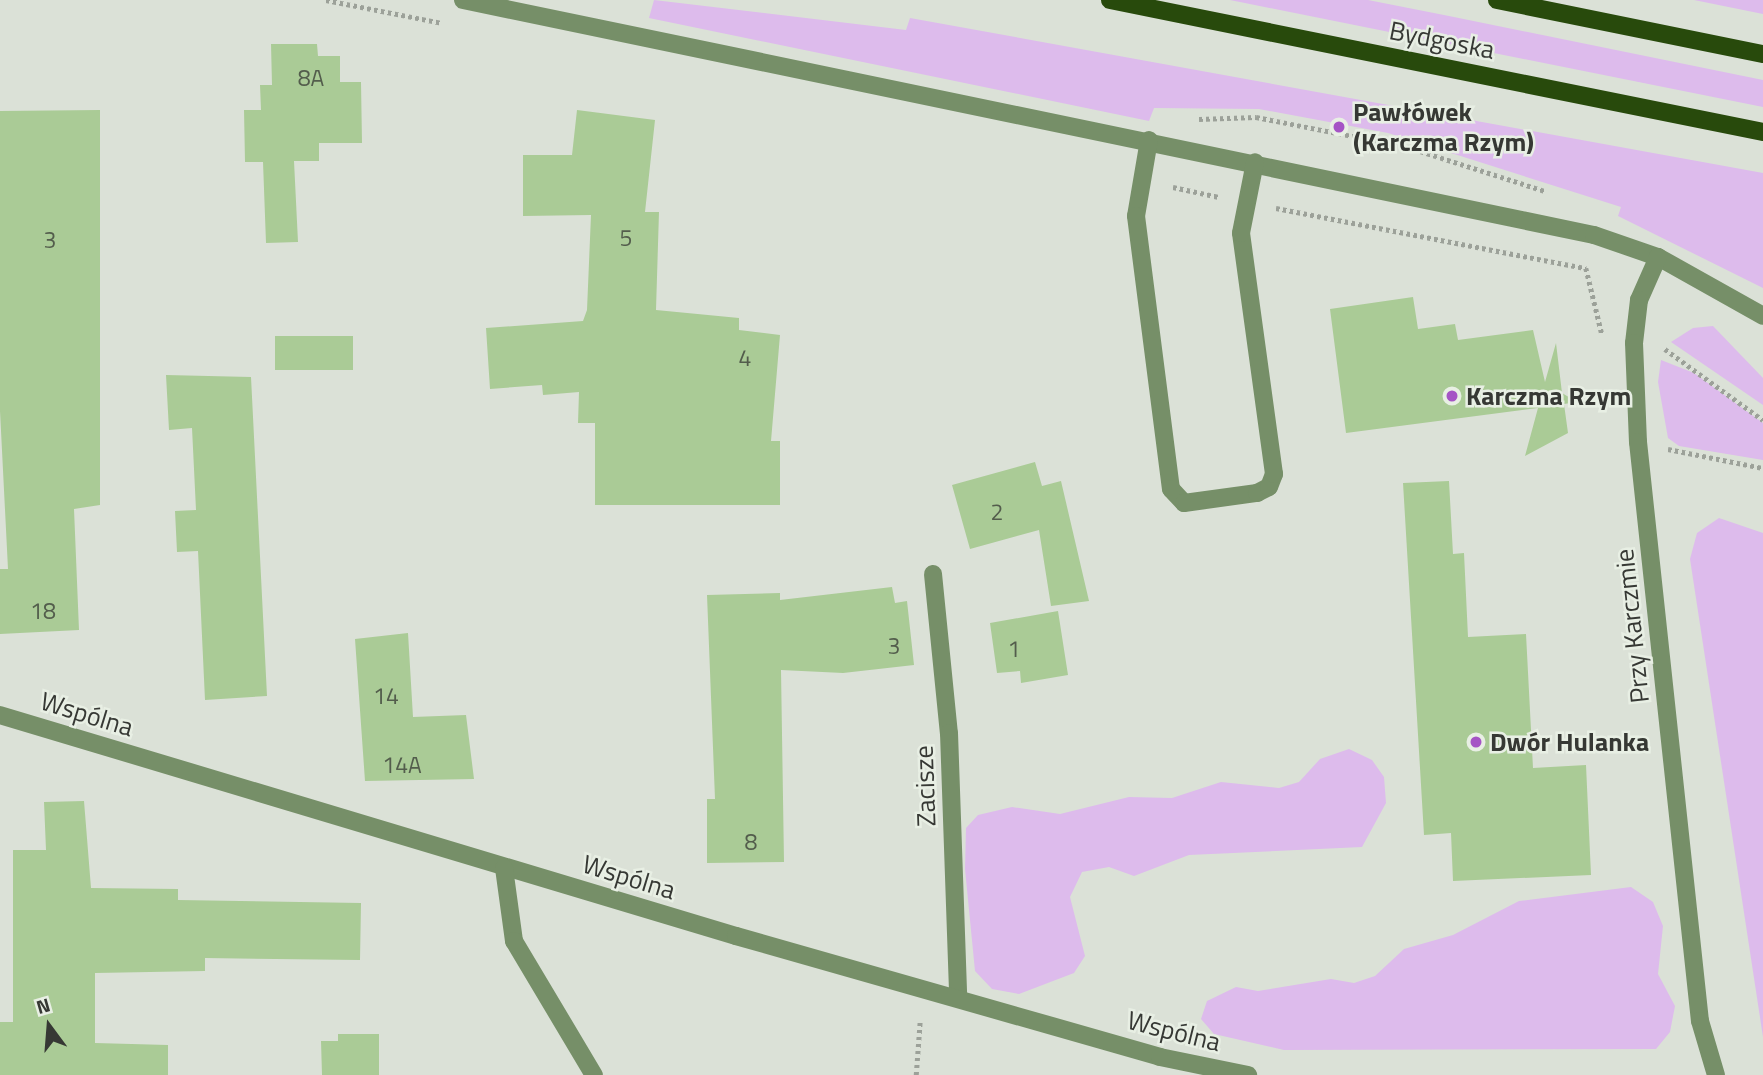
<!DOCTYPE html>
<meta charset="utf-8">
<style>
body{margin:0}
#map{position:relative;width:1763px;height:1075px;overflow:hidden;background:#dbe1d7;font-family:"Titillium Web",sans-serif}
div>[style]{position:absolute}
.green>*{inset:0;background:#ddbbec}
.building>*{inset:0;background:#aacb96;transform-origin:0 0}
.path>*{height:4.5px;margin-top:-2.25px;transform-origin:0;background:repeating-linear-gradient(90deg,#9ca199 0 3.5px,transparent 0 7px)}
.minor>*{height:18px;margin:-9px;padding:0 9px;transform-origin:9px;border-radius:9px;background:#768f68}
.major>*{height:18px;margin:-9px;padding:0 9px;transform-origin:9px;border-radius:9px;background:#284a0c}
.dots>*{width:19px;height:19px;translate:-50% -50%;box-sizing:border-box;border:4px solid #e8efe4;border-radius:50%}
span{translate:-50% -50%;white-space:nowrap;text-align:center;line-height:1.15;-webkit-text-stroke:5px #e8efe4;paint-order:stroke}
.number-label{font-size:23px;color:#535d4c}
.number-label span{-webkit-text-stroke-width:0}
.street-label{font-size:26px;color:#363834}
.poi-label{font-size:26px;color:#363834;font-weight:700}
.left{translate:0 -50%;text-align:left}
.north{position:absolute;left:14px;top:991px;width:70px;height:70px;-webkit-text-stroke:5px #e8efe4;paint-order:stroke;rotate:344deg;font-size:19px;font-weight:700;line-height:28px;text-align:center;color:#363834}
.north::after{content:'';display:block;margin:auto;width:24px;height:32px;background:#363834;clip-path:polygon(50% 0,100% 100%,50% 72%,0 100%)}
</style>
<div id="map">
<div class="green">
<i style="clip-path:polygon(654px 0,906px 30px,910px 18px,1763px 173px,1763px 288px,1618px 216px,1621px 207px,1388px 133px,1259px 109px,1154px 108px,1149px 121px,649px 18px)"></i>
<i style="clip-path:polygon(1230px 0,1368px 0,1449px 16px,1763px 80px,1763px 107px)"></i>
<i style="clip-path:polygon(1694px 0,1763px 0,1763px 14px)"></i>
<i style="clip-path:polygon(1713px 326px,1763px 378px,1763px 405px,1671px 342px,1693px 328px)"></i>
<i style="clip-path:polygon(1661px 360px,1694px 373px,1763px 423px,1763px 460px,1679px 446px,1668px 438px,1658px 382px)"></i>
<i style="clip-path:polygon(1719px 518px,1763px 533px,1763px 1037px,1690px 559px,1697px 533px)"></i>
<i style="clip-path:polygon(1349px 749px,1372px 760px,1384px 777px,1386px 803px,1362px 847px,1189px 855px,1134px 876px,1109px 867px,1082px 872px,1070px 897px,1085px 956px,1074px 973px,1019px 994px,992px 989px,975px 971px,965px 869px,966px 828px,978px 815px,1012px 807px,1060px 814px,1129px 797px,1172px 798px,1221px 782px,1279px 788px,1299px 782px,1320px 759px)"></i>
<i style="clip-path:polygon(1631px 887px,1653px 902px,1663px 926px,1658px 974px,1675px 1006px,1670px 1032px,1656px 1049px,1284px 1050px,1214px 1034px,1201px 1019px,1207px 1001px,1236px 987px,1258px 991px,1331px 979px,1354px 983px,1375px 976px,1404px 949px,1453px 935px,1519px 901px)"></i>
</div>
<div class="building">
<i style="clip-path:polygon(271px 44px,317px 44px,318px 56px,340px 56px,340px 82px,361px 82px,362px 143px,319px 143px,319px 161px,294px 161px,298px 242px,266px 243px,263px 162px,245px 162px,244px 110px,261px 110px,260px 85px,272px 85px)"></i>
<i style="clip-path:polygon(100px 110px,100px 505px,74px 509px,79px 630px,0 634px,0 569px,8px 569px,0 411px,0 111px)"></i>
<i style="clip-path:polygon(577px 110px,655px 120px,645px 212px,659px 212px,656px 310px,739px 318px,739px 330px,780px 335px,771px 441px,780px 441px,780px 505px,595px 505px,595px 423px,578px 423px,579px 392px,543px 395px,542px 385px,490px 389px,486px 328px,583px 321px,587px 310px,591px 215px,523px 216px,523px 155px,572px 155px)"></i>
<i style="clip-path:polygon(1413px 297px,1418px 329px,1455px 324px,1458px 340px,1533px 330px,1545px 382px,1556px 343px,1562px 393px,1577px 402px,1564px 404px,1568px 433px,1525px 456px,1538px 408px,1346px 433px,1330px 309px)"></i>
<i style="left:275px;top:336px;width:78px;height:34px"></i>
<i style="clip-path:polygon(166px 375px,251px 377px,267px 696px,205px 700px,198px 551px,177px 552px,175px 511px,196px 510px,192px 428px,169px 430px)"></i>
<i style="clip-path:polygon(1035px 462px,1042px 486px,1061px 481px,1089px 601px,1051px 606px,1039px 530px,970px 549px,952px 485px)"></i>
<i style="clip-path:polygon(1449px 481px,1453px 554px,1464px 553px,1468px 637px,1526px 634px,1533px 768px,1586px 765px,1591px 875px,1453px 881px,1451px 833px,1424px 835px,1403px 483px)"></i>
<i style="clip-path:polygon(892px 587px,895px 603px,907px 601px,914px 665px,843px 673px,781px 670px,784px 862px,707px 863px,707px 799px,715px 799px,707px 595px,780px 593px,780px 600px)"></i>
<i style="clip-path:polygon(1058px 611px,1068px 675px,1021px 683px,1020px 671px,997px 673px,990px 623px)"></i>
<i style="clip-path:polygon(408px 633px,413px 717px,466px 715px,474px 779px,365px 781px,355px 639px)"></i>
<i style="clip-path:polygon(84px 801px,91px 888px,178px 889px,178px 900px,361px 903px,360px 960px,205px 958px,205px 971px,95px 973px,95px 1043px,168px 1045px,168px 1075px,0 1075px,0 1022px,13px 1022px,13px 850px,46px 850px,44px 802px)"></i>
<i style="clip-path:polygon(338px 1034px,379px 1034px,379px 1075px,322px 1075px,321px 1041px,338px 1041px)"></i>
</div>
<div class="path">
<i style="left:326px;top:0;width:118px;rotate:11.2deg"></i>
<i style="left:1199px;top:119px;width:57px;rotate:-2deg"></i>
<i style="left:1256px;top:117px;width:154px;rotate:11.2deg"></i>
<i style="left:1407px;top:147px;width:145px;rotate:17.7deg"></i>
<i style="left:1173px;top:187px;width:47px;rotate:12.3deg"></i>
<i style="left:1276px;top:208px;width:316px;rotate:11deg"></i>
<i style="left:1586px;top:268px;width:68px;rotate:76.4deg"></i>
<i style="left:1665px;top:349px;width:121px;rotate:35.9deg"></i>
<i style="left:1668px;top:449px;width:97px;rotate:11.3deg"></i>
<i style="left:916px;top:1075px;width:55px;rotate:-85.8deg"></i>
</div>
<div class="minor">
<i style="left:463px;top:0;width:1155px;rotate:11.74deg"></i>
<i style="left:1594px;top:235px;width:68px;rotate:19deg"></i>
<i style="left:1658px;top:257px;width:120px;rotate:29.3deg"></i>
<i style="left:1149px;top:140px;width:77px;rotate:99.7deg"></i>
<i style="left:1136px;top:216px;width:275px;rotate:82.7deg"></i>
<i style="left:1171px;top:489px;width:19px;rotate:47deg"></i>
<i style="left:1184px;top:503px;width:74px;rotate:-7.8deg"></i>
<i style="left:1257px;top:493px;width:13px;rotate:-27deg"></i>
<i style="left:1269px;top:487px;width:14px;rotate:-69deg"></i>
<i style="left:1274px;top:474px;width:243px;rotate:-97.8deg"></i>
<i style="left:1241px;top:233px;width:72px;rotate:-78.8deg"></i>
<i style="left:1658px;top:257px;width:47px;rotate:113.8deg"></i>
<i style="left:1639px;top:300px;width:43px;rotate:96.6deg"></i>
<i style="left:1634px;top:343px;width:99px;rotate:87.7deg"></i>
<i style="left:1638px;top:442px;width:582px;rotate:83.89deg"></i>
<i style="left:1700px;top:1021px;width:56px;rotate:73.5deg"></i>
<i style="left:933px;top:574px;width:160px;rotate:84.3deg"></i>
<i style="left:949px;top:733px;width:264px;rotate:88deg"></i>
<i style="left:0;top:715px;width:768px;rotate:16.71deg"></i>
<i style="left:736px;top:936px;width:441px;rotate:15.9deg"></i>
<i style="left:1160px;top:1057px;width:90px;rotate:11.6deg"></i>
<i style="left:504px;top:868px;width:74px;rotate:82.2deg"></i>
<i style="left:514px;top:941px;width:156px;rotate:59.2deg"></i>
</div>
<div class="major">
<i style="left:1110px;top:0;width:666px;rotate:11.43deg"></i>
<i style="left:1497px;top:0;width:271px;rotate:11.5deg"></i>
</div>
<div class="dots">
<i style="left:1339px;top:127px;background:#a554c5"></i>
<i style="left:1452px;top:396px;background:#a554c5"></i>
<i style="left:1476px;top:742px;background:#a554c5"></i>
</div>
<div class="number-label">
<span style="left:311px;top:78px">8A</span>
<span style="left:626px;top:238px">5</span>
<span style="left:50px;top:240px">3</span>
<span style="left:745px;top:358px">4</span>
<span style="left:997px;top:512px">2</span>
<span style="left:43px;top:611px">18</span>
<span style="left:894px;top:646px">3</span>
<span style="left:1014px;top:649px">1</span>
<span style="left:386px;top:696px">14</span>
<span style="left:402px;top:765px">14A</span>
<span style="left:751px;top:842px">8</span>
</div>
<div class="street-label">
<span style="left:1442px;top:40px;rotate:11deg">Bydgoska</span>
<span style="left:1632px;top:626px;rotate:-96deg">Przy Karczmie</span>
<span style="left:87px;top:714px;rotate:17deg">Wspólna</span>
<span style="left:925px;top:786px;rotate:-92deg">Zacisze</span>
<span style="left:629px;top:877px;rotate:17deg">Wspólna</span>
<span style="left:1174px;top:1031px;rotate:14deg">Wspólna</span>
</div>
<div class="poi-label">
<span class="left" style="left:1353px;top:127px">Pawłówek<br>(Karczma Rzym)</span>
<span class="left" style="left:1466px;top:396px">Karczma Rzym</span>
<span class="left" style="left:1490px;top:742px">Dwór Hulanka</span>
</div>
<div class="north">N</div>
</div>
